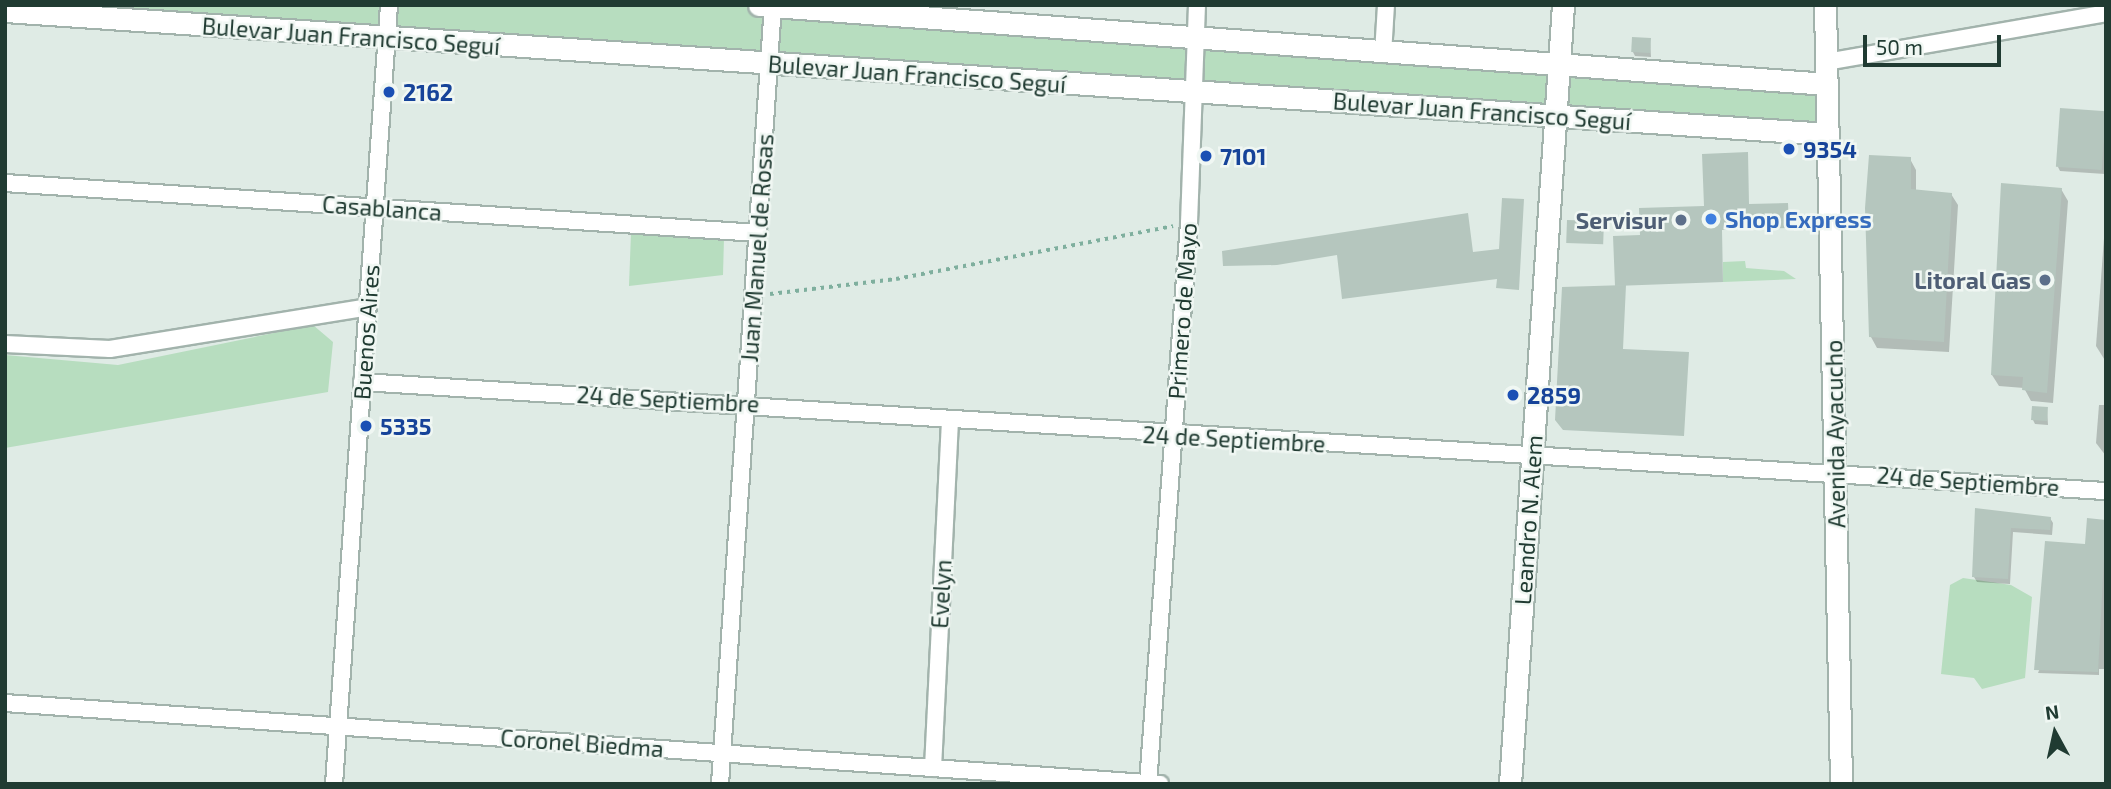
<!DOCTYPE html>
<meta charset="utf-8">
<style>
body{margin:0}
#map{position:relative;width:2111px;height:789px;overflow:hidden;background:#dfebe5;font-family:"Exo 2",sans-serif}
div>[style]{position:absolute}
.green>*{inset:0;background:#b7ddbf}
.shadow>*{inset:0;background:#0003}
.building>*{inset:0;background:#b5c6be;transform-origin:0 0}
.path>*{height:3.5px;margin-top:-1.75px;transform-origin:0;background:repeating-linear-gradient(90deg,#7faf9e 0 3.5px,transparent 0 8.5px)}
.roads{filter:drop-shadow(2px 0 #a2b3ac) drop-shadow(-2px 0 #a2b3ac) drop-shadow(0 2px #a2b3ac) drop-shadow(0 -2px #a2b3ac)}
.street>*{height:16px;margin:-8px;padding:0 8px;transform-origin:8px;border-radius:8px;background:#fff}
.secondary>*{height:21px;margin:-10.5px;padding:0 10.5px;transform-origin:10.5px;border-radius:10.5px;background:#fff}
.dots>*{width:19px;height:19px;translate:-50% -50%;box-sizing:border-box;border:4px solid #f0f7f3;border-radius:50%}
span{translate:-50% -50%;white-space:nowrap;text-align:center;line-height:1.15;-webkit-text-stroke:5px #f0f7f3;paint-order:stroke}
.street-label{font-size:23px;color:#203b32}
.transit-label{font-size:23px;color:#164399;font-weight:700}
.left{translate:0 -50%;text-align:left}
.shop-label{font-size:23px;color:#366cbe;font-weight:700}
.service-label{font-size:23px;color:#4e5e75;font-weight:700}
.right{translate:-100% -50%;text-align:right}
.frame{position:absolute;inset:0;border:7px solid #203b32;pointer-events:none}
.north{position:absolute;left:2020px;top:698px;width:70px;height:70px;-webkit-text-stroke:5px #f0f7f3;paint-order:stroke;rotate:352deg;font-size:19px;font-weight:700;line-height:28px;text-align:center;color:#203b32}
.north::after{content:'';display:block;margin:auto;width:24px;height:32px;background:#203b32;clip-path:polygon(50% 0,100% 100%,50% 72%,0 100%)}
.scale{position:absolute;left:1863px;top:35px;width:138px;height:32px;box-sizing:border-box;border:4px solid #203b32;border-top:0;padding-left:9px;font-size:21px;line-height:24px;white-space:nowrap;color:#203b32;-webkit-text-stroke:5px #f0f7f3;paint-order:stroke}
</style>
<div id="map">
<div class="green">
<i style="clip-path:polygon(5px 5px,759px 5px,1826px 84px,1828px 134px)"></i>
<i style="clip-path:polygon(631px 233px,724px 238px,723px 275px,629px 286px)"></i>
<i style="clip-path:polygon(1745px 261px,1746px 268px,1784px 271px,1796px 279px,1723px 282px,1723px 262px)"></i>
<i style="clip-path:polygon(313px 325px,333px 342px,328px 392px,5px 448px,5px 355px,118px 365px)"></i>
<i style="clip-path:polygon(1963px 578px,2011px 585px,2032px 597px,2025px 678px,1982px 689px,1974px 678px,1941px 674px,1950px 585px)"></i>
</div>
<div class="shadow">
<i style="clip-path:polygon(1650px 40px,1651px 57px,1635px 56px,1633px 52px)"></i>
<i style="clip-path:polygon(2106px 112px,2105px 174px,2060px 171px,2058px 167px)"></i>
<i style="clip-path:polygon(1910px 159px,1916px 170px,1916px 191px,1951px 194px,1958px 205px,1949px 352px,1877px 348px,1871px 337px)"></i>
<i style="clip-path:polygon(2061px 189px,2068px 201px,2053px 403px,2031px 401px,2024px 388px,1999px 386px,1992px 375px)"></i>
<i style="clip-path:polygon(2104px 238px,2106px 238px,2106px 362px,2096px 346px)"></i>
<i style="clip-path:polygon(2099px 405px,2106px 405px,2106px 456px,2096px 443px)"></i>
<i style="clip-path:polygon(2047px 409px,2048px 425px,2035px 424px,2033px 420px)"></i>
<i style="clip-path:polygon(1977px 510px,2050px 518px,2053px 523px,2052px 535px,2013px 532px,2010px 584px,1977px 582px,1974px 577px)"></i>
<i style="clip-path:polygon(2106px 522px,2106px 669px,2099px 669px,2099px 675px,2038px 673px,2087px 546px)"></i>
</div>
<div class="building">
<i style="left:1632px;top:37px;width:19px;height:15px;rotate:3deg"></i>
<i style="left:2060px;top:108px;width:46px;height:59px;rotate:4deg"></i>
<i style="clip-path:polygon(1748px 152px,1749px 204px,1788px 203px,1789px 228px,1722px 230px,1723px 282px,1615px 286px,1613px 236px,1640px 235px,1639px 208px,1704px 206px,1702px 154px)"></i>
<i style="clip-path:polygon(1869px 155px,1911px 157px,1911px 189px,1952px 193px,1944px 342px,1869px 337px,1865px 208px)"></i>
<i style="clip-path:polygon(2001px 183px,2062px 188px,2047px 393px,2022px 390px,2023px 377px,1991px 375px)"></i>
<i style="clip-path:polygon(1502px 198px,1524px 199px,1519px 290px,1496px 288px,1497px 279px,1342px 299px,1337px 255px,1277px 265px,1223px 266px,1222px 251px,1468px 213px,1473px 252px,1499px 249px)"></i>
<i style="left:1567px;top:220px;width:37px;height:23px;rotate:2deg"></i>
<i style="clip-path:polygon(1626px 285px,1623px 349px,1689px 352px,1684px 436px,1563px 430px,1555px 420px,1562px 287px)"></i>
<i style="left:2032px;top:406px;width:16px;height:14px;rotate:4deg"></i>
<i style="clip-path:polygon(1975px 508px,2051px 517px,2050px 530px,2011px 528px,2008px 579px,1972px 577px)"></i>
<i style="clip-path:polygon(2087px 518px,2106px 520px,2098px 672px,2034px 670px,2045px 541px,2085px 544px)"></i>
</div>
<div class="path">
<i style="left:770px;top:294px;width:127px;rotate:-6.8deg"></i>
<i style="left:896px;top:279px;width:282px;rotate:-10.8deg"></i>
</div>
<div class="roads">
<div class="street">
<i style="left:1383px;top:54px;width:49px;rotate:-86.5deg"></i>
<i style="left:1826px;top:62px;width:284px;rotate:-9.9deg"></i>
<i style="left:5px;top:183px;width:755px;rotate:3.8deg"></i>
<i style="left:5px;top:344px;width:105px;rotate:2.7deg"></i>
<i style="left:110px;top:349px;width:261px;rotate:-9.2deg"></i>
<i style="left:362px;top:382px;width:1747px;rotate:3.58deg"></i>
<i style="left:5px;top:703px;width:1158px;rotate:4.01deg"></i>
<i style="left:933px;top:768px;width:347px;rotate:-87.2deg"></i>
<i style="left:334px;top:784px;width:781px;rotate:-85.96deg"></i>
<i style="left:720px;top:784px;width:781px;rotate:-86.11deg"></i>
<i style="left:1148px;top:784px;width:562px;rotate:-85.82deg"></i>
<i style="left:1189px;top:223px;width:218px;rotate:-87.9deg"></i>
</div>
<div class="secondary">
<i style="left:759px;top:5px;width:1070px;rotate:4.23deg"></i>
<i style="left:1825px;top:5px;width:779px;rotate:88.82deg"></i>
<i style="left:5px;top:11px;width:1827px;rotate:3.86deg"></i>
<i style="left:1510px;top:784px;width:781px;rotate:-86.11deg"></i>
</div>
</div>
<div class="dots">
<i style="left:389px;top:92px;background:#1a4fb4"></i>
<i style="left:1789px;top:149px;background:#1a4fb4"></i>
<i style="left:1206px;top:156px;background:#1a4fb4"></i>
<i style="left:1711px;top:219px;background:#3f7fe0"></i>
<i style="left:1681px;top:220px;background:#5c6f8a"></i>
<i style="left:2045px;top:280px;background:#5c6f8a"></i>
<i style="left:1513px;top:395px;background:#1a4fb4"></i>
<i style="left:366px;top:426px;background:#1a4fb4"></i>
</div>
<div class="street-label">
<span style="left:351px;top:36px;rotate:4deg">Bulevar Juan Francisco Seguí</span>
<span style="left:917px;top:74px;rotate:4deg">Bulevar Juan Francisco Seguí</span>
<span style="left:1482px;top:111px;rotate:4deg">Bulevar Juan Francisco Seguí</span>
<span style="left:382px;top:208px;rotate:4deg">Casablanca</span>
<span style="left:757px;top:248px;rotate:-86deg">Juan Manuel de Rosas</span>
<span style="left:1182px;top:311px;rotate:-86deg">Primero de Mayo</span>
<span style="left:366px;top:332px;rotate:-86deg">Buenos Aires</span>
<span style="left:668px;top:399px;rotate:3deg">24 de Septiembre</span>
<span style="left:1835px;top:434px;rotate:-91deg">Avenida Ayacucho</span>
<span style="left:1234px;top:439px;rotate:3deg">24 de Septiembre</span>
<span style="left:1968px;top:481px;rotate:4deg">24 de Septiembre</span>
<span style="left:1528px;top:520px;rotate:-86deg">Leandro N. Alem</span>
<span style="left:941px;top:594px;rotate:-87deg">Evelyn</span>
<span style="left:582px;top:743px;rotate:4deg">Coronel Biedma</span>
</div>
<div class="transit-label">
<span class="left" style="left:403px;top:92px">2162</span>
<span class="left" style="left:1803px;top:149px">9354</span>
<span class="left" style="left:1220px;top:156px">7101</span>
<span class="left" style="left:1527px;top:395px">2859</span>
<span class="left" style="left:380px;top:426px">5335</span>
</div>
<div class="shop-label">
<span class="left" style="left:1725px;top:219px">Shop Express</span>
</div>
<div class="service-label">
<span class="right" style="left:1667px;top:220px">Servisur</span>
<span class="right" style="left:2031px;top:280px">Litoral Gas</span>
</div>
<div class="frame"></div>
<div class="north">N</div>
<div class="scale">50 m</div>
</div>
